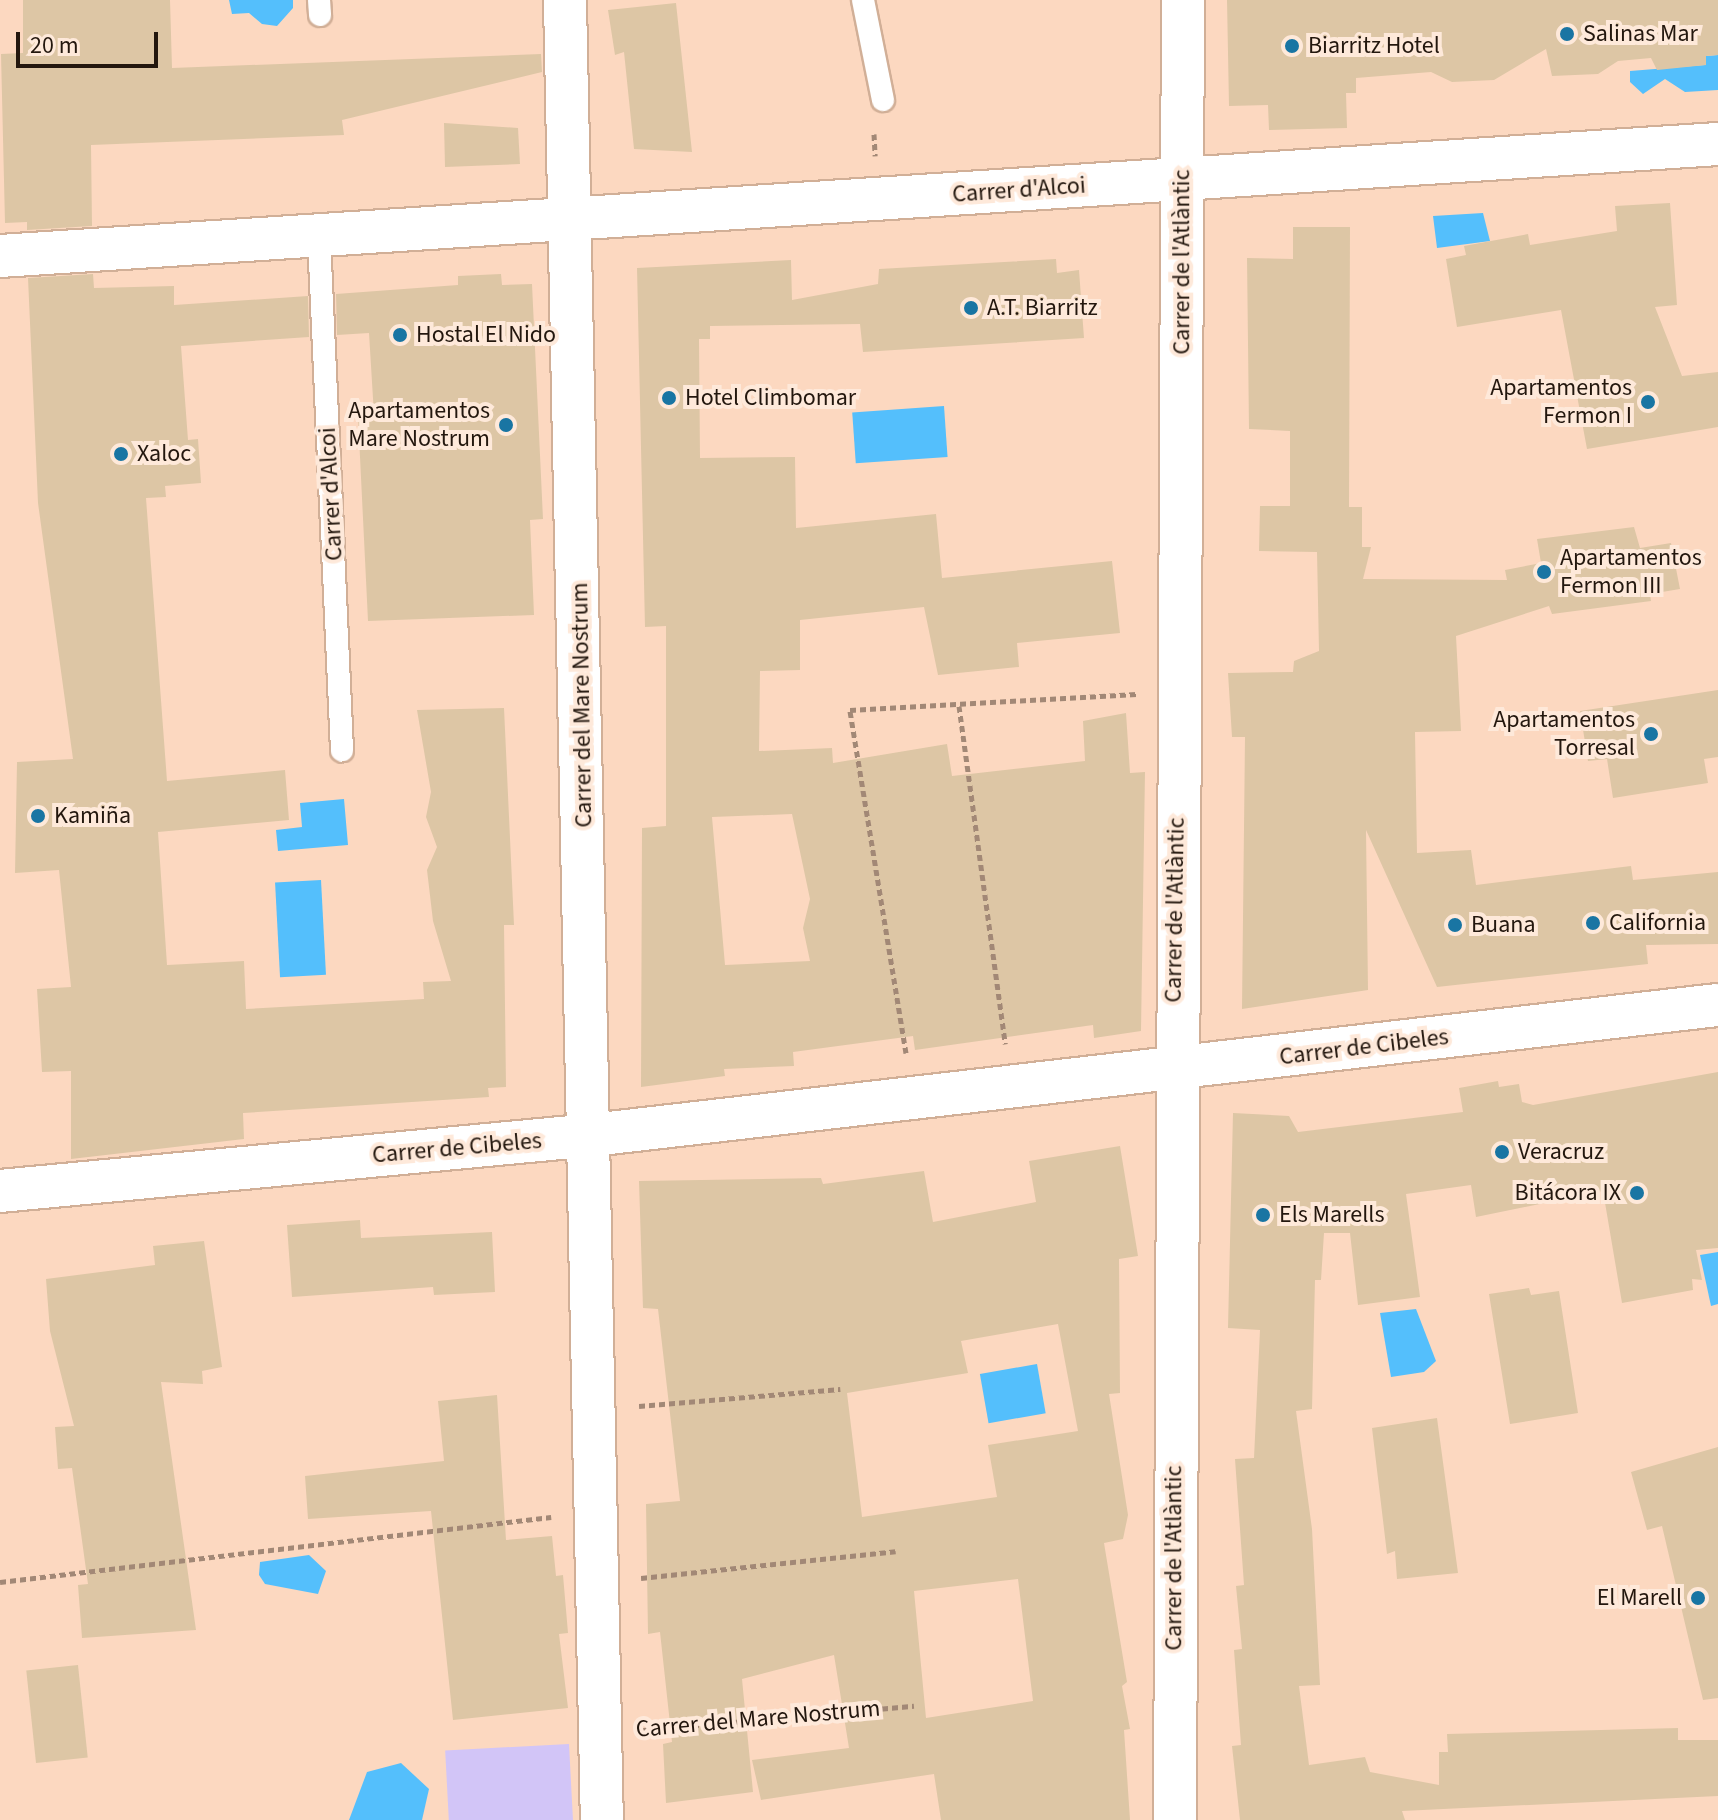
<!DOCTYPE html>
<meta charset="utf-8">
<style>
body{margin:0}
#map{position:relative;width:1718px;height:1820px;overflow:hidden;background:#fcd8c0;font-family:"Source Sans 3",sans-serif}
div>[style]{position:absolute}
.green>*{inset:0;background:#d2c5f7;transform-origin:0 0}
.water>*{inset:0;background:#54bffc;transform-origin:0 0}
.building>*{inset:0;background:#ddc6a5;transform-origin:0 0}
.path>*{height:5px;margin-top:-2.5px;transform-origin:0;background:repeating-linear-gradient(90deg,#a28876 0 6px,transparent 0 10px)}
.roads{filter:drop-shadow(2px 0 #d1af97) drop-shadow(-2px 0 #d1af97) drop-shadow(0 2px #d1af97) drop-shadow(0 -2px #d1af97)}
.lane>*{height:22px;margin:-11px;padding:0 11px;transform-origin:11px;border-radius:11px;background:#fff}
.street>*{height:42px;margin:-21px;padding:0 21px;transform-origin:21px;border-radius:21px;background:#fff}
.dots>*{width:22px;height:22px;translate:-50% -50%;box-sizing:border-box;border:4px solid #fee9da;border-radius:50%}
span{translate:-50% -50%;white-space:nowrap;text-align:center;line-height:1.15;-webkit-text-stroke:8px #fee9da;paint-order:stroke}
.poi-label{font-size:24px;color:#23170e}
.left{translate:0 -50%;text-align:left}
.right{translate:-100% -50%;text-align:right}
.street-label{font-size:24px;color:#23170e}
.scale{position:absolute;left:16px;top:32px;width:142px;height:36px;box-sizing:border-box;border:4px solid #23170e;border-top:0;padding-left:10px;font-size:24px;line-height:28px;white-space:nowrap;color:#23170e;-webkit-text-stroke:6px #fee9da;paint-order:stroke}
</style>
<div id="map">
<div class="green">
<i style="left:569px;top:1744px;width:76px;height:124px;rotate:87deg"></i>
</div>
<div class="water">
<i style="clip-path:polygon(229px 0,293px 0,293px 8px,277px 26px,262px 24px,249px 13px,232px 14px)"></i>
<i style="clip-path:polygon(1718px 55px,1718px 90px,1685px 92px,1665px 79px,1643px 94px,1630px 82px,1630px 71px,1705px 65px,1706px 56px)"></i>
<i style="clip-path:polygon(1483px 213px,1490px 241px,1437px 248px,1433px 216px)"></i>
<i style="left:944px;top:406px;width:51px;height:92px;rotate:86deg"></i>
<i style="clip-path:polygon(344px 799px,348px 845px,278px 851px,276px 830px,302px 827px,300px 803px)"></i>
<i style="left:321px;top:880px;width:95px;height:46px;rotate:87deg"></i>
<i style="clip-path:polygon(1718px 1252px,1718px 1304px,1711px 1306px,1700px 1255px)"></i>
<i style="clip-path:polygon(1416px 1309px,1436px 1361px,1424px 1372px,1391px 1377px,1380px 1313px)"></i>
<i style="left:1037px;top:1364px;width:50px;height:58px;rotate:80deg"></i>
<i style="clip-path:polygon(309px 1555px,326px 1571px,318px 1594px,265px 1584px,259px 1575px,260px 1562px)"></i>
<i style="clip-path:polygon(401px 1763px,429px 1789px,422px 1820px,349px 1820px,367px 1772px)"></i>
</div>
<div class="building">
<i style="clip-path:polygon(23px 0,170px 0,172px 68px,541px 54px,542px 72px,342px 120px,344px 135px,91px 145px,92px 226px,27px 230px,27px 222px,5px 223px,1px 54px,23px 53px)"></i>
<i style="clip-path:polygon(1227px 0,1718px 0,1718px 55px,1706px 56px,1706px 65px,1657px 70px,1651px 58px,1618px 61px,1598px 74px,1552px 76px,1546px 49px,1494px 80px,1452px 82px,1431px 72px,1356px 78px,1356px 93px,1346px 93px,1347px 128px,1269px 130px,1268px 105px,1229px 106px)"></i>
<i style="clip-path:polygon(676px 3px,692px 152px,634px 149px,624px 52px,615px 55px,608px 10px)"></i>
<i style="clip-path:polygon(444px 123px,518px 128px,520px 164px,445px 167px)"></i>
<i style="clip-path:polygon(1670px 203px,1677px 305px,1655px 307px,1682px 376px,1718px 372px,1718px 427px,1587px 449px,1561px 310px,1457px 327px,1446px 259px,1466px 255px,1464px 246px,1528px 234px,1530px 245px,1617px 231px,1615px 206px)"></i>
<i style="clip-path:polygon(1293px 227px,1350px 227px,1349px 507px,1362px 507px,1362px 547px,1371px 547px,1363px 579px,1507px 580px,1505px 570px,1541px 563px,1537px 539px,1634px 527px,1640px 548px,1671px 543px,1680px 589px,1650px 594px,1651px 601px,1552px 614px,1549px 606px,1456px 636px,1461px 731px,1415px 732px,1417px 853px,1471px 850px,1476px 885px,1631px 866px,1633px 880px,1718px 872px,1718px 944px,1646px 945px,1648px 964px,1437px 987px,1366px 830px,1368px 990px,1242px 1009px,1245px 737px,1232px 737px,1228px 673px,1293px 672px,1294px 661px,1319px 651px,1317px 552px,1259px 551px,1260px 506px,1290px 506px,1290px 431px,1249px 429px,1247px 258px,1293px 259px)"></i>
<i style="clip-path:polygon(evenodd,1056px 259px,1057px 273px,1079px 270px,1084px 338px,863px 352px,860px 324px,710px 326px,710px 339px,699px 339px,700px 458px,795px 457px,796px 528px,936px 514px,942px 578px,1112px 561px,1120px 633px,1017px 643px,1019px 667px,938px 675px,924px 607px,800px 620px,800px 670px,760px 671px,759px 751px,832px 748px,833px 763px,947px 744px,952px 776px,1085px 761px,1083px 721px,1126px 713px,1130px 773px,1145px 772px,1141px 1031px,1094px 1038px,1093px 1025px,915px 1050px,913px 1036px,793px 1052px,794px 1066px,724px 1069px,725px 1076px,641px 1087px,642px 828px,666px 826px,666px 626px,645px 627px,637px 268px,791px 260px,792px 300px,878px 284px,879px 269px,1056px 259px,792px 814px,810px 899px,803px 928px,810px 961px,725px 965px,712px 817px,792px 814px)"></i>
<i style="clip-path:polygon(93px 274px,94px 288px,174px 286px,174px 305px,308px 296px,309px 337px,181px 346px,188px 440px,198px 439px,201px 483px,165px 486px,166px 497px,146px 498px,167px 781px,285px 770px,289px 820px,158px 832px,167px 965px,244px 961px,246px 1009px,424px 999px,423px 982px,451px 981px,433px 921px,427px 870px,437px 847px,426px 817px,431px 792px,417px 710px,504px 708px,514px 925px,504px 925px,506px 1087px,488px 1088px,489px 1097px,243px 1113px,244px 1139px,71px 1159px,71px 1071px,42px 1072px,37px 989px,71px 987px,59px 870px,15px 873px,17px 762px,73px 759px,38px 503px,28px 278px)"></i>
<i style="clip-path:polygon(501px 274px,502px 285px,532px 284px,543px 519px,530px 520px,534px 615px,368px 621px,358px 416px,374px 415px,369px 333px,337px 335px,336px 294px,458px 285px,458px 276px)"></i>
<i style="clip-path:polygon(1718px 690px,1718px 757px,1704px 759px,1708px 783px,1613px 798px,1607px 759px,1588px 761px,1580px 711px)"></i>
<i style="clip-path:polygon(1718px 1072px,1718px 1248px,1696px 1250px,1702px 1280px,1692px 1279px,1693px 1290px,1622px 1303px,1603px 1191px,1476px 1217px,1471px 1185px,1406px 1194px,1420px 1297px,1358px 1305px,1350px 1233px,1324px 1233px,1321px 1280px,1315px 1280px,1312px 1409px,1296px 1411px,1312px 1529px,1320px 1685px,1299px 1686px,1309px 1765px,1365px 1757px,1370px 1772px,1439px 1785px,1439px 1752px,1448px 1752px,1447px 1734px,1678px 1728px,1678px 1740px,1718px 1740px,1718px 1796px,1402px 1811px,1405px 1820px,1240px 1820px,1232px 1746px,1241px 1745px,1234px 1650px,1242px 1649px,1236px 1586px,1244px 1585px,1235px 1459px,1254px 1458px,1260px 1330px,1228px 1328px,1233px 1113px,1289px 1116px,1298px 1132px,1463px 1112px,1459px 1088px,1498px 1081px,1499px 1087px,1519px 1084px,1522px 1102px,1533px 1105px)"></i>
<i style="clip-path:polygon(evenodd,1120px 1146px,1138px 1256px,1119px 1259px,1120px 1393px,1109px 1394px,1128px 1515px,1123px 1539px,1104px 1543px,1127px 1682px,1122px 1686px,1130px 1729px,1124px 1730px,1130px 1820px,941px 1820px,934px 1774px,761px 1800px,752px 1760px,849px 1748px,834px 1655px,742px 1679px,753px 1792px,666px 1803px,663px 1744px,672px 1742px,660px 1632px,648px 1634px,646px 1504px,680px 1501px,658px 1309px,643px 1308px,639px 1181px,821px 1178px,823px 1184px,924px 1171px,933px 1222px,1036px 1202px,1029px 1161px,1120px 1146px,1058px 1324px,1078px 1431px,988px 1445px,997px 1497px,862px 1517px,847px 1393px,968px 1373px,961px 1341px,1058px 1324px,1120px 1146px,1018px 1579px,1033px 1701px,926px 1718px,914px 1591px,1018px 1579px)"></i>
<i style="clip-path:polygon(360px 1220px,361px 1238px,492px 1232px,495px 1292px,434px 1295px,433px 1287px,292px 1297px,287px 1225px)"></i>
<i style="clip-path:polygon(204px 1241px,222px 1367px,202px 1371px,203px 1384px,161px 1382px,196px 1630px,82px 1638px,78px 1585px,88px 1584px,72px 1468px,58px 1469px,55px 1427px,74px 1426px,50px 1331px,46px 1279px,155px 1265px,153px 1246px)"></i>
<i style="clip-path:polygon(1529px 1288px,1531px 1295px,1559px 1291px,1578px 1413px,1510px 1424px,1489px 1294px)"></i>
<i style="clip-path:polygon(497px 1395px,506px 1540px,552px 1536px,556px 1576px,563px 1575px,568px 1633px,559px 1634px,568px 1708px,453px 1720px,431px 1511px,308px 1519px,305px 1476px,444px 1461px,438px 1401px)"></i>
<i style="clip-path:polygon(1437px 1418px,1458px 1573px,1397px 1579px,1395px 1551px,1387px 1554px,1372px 1428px)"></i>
<i style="clip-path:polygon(1718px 1447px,1718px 1698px,1703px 1700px,1662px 1526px,1647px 1530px,1631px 1472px)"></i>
<i style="left:78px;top:1665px;width:93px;height:52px;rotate:84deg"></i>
</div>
<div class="path">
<i style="left:874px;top:134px;width:22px;rotate:87deg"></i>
<i style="left:959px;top:706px;width:341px;rotate:82.2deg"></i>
<i style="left:906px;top:1053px;width:348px;rotate:-99.3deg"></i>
<i style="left:850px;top:710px;width:287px;rotate:-3.2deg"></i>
<i style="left:639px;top:1406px;width:202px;rotate:-4.8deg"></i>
<i style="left:641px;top:1578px;width:256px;rotate:-6deg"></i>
<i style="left:0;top:1582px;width:555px;rotate:-6.73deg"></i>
<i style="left:643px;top:1730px;width:272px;rotate:-5.1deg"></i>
</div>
<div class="roads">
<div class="lane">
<i style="left:319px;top:0;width:15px;rotate:86deg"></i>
<i style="left:863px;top:0;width:102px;rotate:78.7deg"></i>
<i style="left:319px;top:238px;width:513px;rotate:87.43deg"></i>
</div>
<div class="street">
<i style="left:565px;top:0;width:1820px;rotate:88.84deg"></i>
<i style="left:0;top:256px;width:1722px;rotate:-3.73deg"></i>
<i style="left:0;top:1191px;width:595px;rotate:-5.4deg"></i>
<i style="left:592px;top:1135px;width:1133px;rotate:-6.59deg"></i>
<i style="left:1175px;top:1820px;width:1820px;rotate:-89.75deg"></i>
</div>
</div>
<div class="dots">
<i style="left:1567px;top:34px;background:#1975a3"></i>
<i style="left:1292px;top:46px;background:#1975a3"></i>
<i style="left:971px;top:308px;background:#1975a3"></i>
<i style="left:400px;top:335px;background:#1975a3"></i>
<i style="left:669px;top:398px;background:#1975a3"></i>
<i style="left:1648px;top:402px;background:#1975a3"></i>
<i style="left:506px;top:425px;background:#1975a3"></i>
<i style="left:121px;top:454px;background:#1975a3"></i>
<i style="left:1544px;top:572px;background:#1975a3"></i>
<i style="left:1651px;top:734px;background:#1975a3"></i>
<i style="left:38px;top:816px;background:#1975a3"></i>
<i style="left:1593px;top:923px;background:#1975a3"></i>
<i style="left:1455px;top:925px;background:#1975a3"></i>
<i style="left:1502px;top:1152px;background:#1975a3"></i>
<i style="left:1637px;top:1193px;background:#1975a3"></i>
<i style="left:1263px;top:1215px;background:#1975a3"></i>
<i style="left:1698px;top:1598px;background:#1975a3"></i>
</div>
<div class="poi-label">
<span class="left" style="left:1583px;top:34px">Salinas Mar</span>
<span class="left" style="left:1308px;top:46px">Biarritz Hotel</span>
<span class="left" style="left:987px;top:308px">A.T. Biarritz</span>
<span class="left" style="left:416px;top:335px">Hostal El Nido</span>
<span class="right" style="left:1632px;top:402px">Apartamentos<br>Fermon I</span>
<span class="left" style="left:685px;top:398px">Hotel Climbomar</span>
<span class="right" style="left:490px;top:425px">Apartamentos<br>Mare Nostrum</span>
<span class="left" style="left:137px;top:454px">Xaloc</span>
<span class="left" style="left:1560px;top:572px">Apartamentos<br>Fermon III</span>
<span class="right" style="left:1635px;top:734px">Apartamentos<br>Torresal</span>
<span class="left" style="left:54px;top:816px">Kamiña</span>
<span class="left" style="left:1609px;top:923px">California</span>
<span class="left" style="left:1471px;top:925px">Buana</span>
<span class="left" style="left:1518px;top:1152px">Veracruz</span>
<span class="right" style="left:1621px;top:1193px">Bitácora IX</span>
<span class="left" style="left:1279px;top:1215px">Els Marells</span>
<span class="right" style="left:1682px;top:1598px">El Marell</span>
</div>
<div class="street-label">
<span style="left:1019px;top:190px;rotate:-4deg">Carrer d'Alcoi</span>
<span style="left:1182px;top:262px;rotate:-90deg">Carrer de l'Atlàntic</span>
<span style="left:331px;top:494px;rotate:-93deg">Carrer d'Alcoi</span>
<span style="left:582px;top:705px;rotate:-91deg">Carrer del Mare Nostrum</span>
<span style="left:1175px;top:910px;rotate:-89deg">Carrer de l'Atlàntic</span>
<span style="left:1364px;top:1047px;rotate:-7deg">Carrer de Cibeles</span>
<span style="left:457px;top:1148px;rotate:-5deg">Carrer de Cibeles</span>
<span style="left:1174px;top:1558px;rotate:-90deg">Carrer de l'Atlàntic</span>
<span style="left:758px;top:1719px;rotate:-5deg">Carrer del Mare Nostrum</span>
</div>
<div class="scale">20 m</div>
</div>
